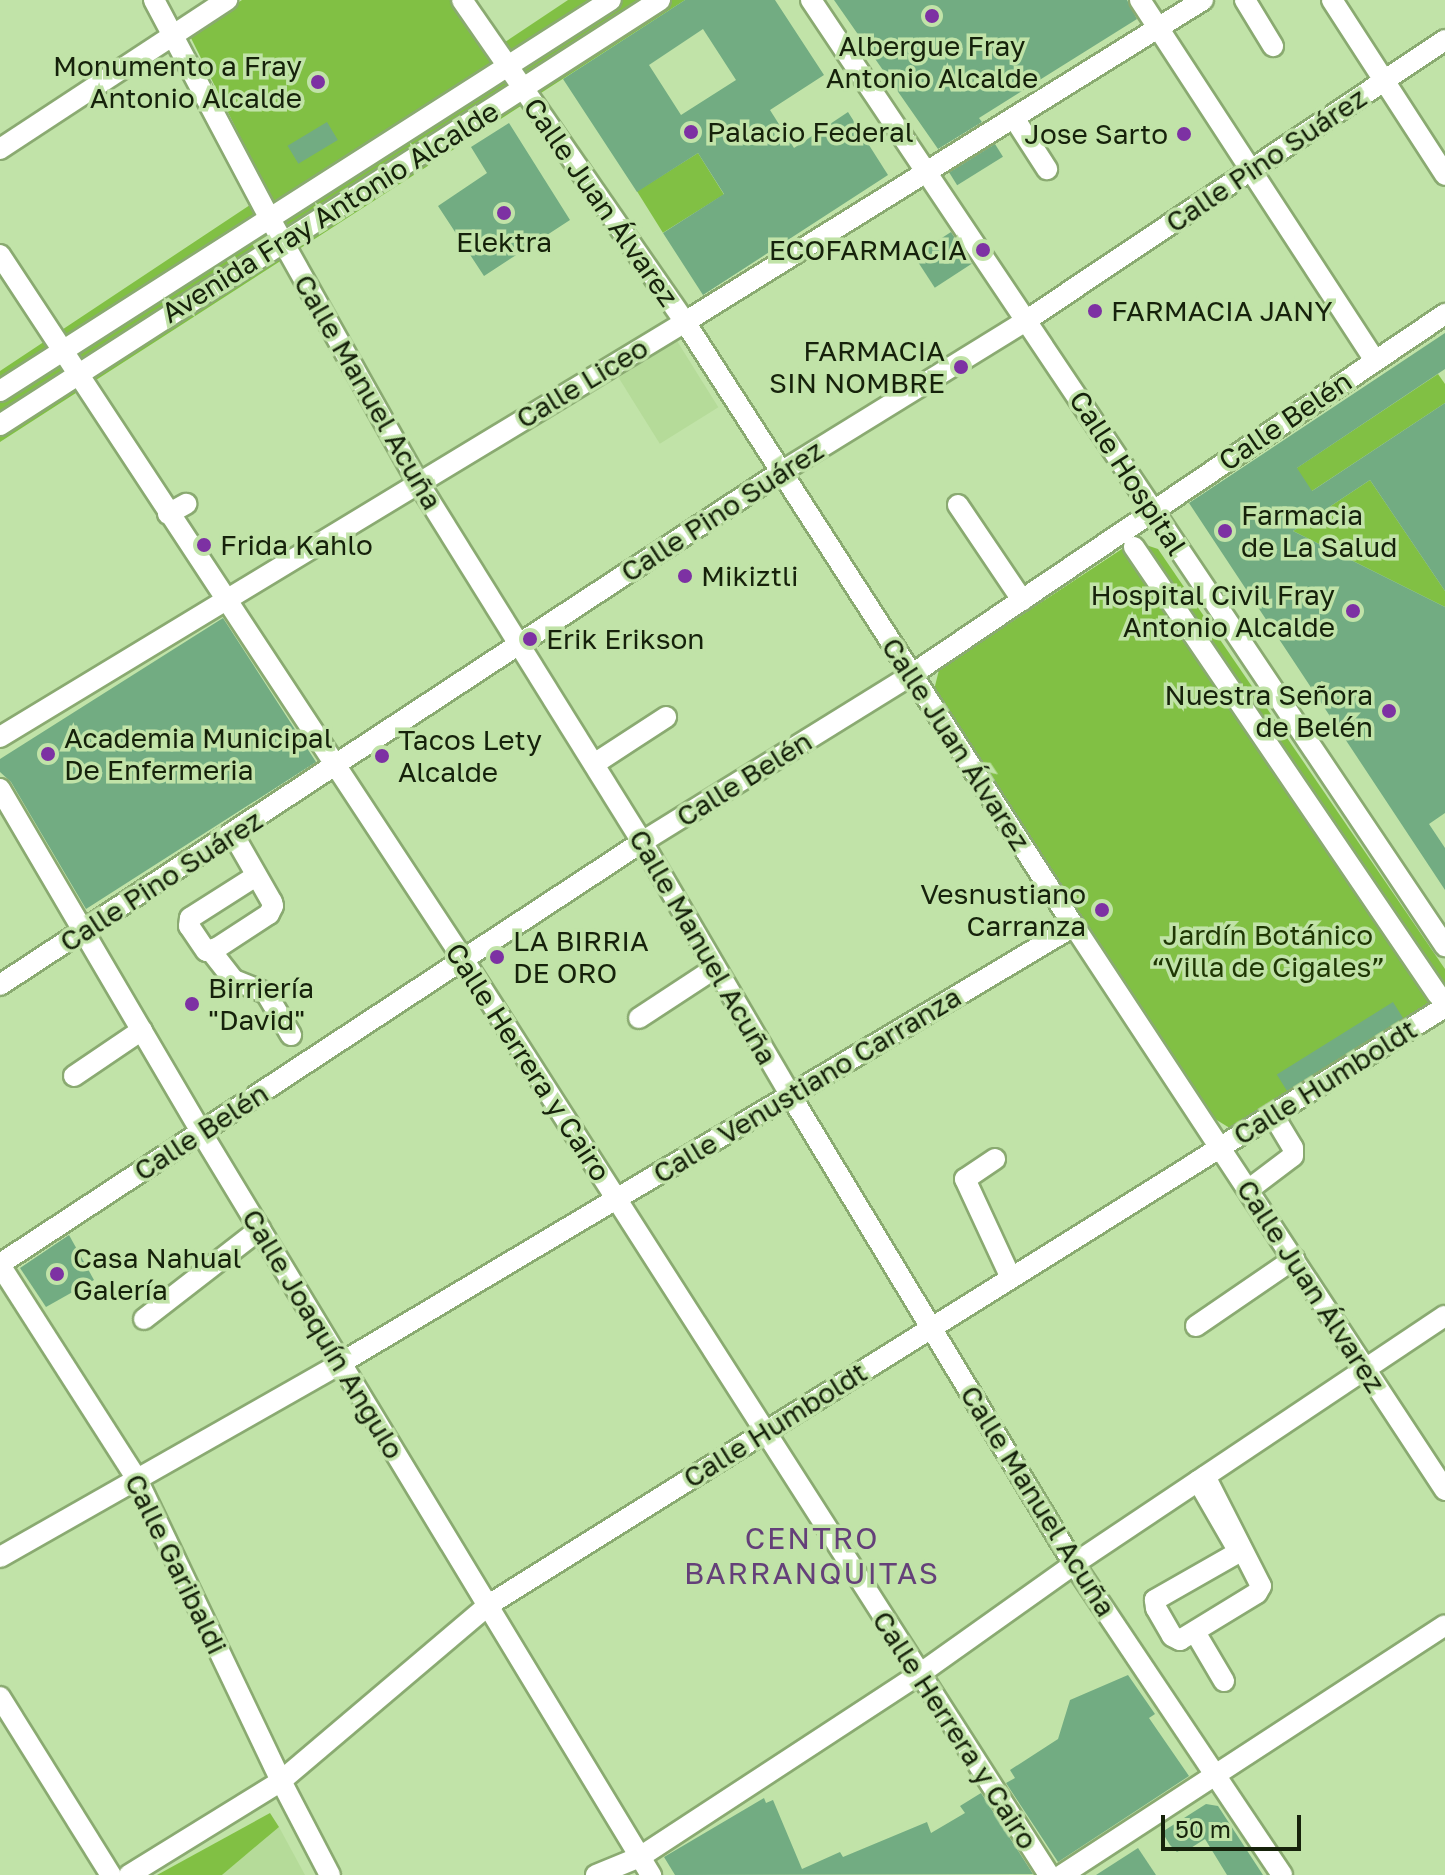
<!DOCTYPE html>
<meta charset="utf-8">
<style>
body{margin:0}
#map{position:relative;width:1445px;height:1875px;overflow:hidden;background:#c1e3a8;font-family:"Golos Text",sans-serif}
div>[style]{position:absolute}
.built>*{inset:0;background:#b5db99;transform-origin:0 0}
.green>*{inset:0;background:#81c044;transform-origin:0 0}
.building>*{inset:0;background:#72ac82;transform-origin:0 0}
.roads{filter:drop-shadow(2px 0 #8aaa71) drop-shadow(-2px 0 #8aaa71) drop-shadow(0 2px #8aaa71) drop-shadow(0 -2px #8aaa71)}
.minor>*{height:20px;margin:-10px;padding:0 10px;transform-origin:10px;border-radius:10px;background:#fff}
.dots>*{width:22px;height:22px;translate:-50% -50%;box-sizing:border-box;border:4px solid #c1e3a8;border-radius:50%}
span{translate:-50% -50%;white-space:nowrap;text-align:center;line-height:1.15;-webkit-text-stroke:7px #c1e3a8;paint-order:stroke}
.poi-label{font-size:28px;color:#16220b}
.right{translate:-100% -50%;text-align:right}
.left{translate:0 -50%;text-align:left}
.street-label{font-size:28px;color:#16220b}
.park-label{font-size:28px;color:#1f3704}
.neighbourhood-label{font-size:30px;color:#644079;letter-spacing:2px}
.scale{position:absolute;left:1161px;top:1815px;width:140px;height:36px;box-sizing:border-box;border:4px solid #16220b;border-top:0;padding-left:10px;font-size:24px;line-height:28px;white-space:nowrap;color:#16220b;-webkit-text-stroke:6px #c1e3a8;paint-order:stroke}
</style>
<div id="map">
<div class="built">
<i style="left:677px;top:341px;width:78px;height:69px;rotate:58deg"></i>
<i style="clip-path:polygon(279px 1827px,305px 1875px,222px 1875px)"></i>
</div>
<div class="green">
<i style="clip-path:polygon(242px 0,451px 0,487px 54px,568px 0,685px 0,0 442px,0 371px,268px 193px,189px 34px)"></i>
<i style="left:698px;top:153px;width:49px;height:72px;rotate:58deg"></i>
<i style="clip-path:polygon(1438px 374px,1445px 384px,1445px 403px,1271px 518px,1256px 495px)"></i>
<i style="clip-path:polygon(1370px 480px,1445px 591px,1445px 607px,1293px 531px)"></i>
<i style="clip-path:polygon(1134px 541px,1158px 549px,1445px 969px,1445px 1002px,1233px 1130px,1215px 1119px,934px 690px,939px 670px)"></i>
<i style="clip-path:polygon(270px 1813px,279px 1827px,222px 1875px,157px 1875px)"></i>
</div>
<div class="building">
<i style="clip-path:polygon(evenodd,685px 0,775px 0,824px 75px,770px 110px,794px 148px,848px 112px,888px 175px,703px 295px,663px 233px,724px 194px,698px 153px,637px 192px,563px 79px,685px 0,703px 29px,736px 80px,681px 115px,649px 65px,703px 29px)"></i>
<i style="clip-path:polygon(834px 0,1127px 0,1137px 19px,979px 118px,982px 122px,938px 149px)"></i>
<i style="left:327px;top:122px;width:21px;height:46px;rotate:59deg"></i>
<i style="clip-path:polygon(509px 123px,570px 220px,484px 276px,438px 206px,487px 173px,471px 147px)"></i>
<i style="left:995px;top:144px;width:15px;height:54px;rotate:58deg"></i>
<i style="left:951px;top:232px;width:38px;height:44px;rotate:57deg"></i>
<i style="clip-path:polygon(1445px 333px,1445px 369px,1297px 468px,1312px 491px,1445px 403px,1445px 591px,1370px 480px,1293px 531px,1445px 607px,1445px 813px,1429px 824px,1445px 848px,1445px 890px,1189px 503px)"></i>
<i style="clip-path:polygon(223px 618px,316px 762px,86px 909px,11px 782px,0 772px,0 759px)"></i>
<i style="left:1393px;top:1002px;width:19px;height:137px;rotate:58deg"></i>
<i style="clip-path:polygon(69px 1235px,94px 1280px,46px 1307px,20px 1268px)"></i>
<i style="clip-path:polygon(1128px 1675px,1155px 1714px,1149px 1718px,1189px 1776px,1058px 1862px,1006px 1783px,1015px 1778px,1010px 1770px,1058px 1739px,1070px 1700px)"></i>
<i style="clip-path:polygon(981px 1793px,1033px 1874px,675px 1875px,664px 1857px,764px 1798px,766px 1803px,773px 1800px,802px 1869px,840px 1852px,843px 1857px,927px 1822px,931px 1833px,965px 1813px,960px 1806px)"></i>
<i style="clip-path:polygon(1206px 1804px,1218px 1806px,1263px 1875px,1227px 1875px,1205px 1839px,1186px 1851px,1184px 1848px,1177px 1852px,1170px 1845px,1162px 1832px)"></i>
<i style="clip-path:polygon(1138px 1848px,1156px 1875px,1096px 1875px)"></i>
</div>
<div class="roads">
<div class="minor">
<i style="left:154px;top:0;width:246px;rotate:62.1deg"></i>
<i style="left:269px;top:217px;width:304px;rotate:60.7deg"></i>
<i style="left:418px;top:482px;width:424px;rotate:58.1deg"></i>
<i style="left:642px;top:842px;width:294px;rotate:59.6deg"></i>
<i style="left:791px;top:1096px;width:547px;rotate:58.84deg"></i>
<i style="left:1074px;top:1564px;width:374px;rotate:56.2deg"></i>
<i style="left:462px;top:0;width:392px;rotate:55.3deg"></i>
<i style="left:685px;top:322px;width:718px;rotate:57.22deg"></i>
<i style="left:1074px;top:926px;width:675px;rotate:56.66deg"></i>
<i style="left:811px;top:0;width:1139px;rotate:56.17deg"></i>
<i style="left:1140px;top:0;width:430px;rotate:56.9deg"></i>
<i style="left:1245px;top:0;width:54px;rotate:58.7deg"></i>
<i style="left:1332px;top:0;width:208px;rotate:57.1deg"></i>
<i style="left:1014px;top:118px;width:61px;rotate:57.1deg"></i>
<i style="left:0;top:149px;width:272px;rotate:-33.3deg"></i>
<i style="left:0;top:255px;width:843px;rotate:56.67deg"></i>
<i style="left:463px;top:959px;width:1087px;rotate:57.39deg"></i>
<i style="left:0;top:391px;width:725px;rotate:-32.62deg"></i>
<i style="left:0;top:425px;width:785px;rotate:-32.78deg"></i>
<i style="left:958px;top:505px;width:115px;rotate:56deg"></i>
<i style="left:168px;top:514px;width:21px;rotate:-29deg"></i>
<i style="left:1134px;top:547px;width:541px;rotate:55.84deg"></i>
<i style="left:0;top:737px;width:801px;rotate:-31.21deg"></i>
<i style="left:685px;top:322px;width:610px;rotate:-31.87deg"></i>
<i style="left:594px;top:764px;width:86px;rotate:-33.1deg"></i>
<i style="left:0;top:789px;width:398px;rotate:59.6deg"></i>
<i style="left:201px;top:1132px;width:869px;rotate:58.8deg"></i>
<i style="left:233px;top:834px;width:78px;rotate:60.2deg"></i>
<i style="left:272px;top:902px;width:4px;rotate:76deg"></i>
<i style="left:273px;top:906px;width:9px;rotate:117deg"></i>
<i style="left:269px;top:914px;width:62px;rotate:146.8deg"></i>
<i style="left:217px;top:948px;width:11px;rotate:165deg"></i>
<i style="left:206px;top:951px;width:30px;rotate:-124deg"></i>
<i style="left:189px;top:926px;width:8px;rotate:-83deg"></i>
<i style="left:190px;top:918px;width:78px;rotate:-32.5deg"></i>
<i style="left:211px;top:951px;width:37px;rotate:52deg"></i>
<i style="left:234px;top:980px;width:35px;rotate:22deg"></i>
<i style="left:266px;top:993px;width:49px;rotate:59.2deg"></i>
<i style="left:0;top:985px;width:934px;rotate:-33.3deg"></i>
<i style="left:781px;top:472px;width:289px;rotate:-31.7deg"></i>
<i style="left:1027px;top:320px;width:503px;rotate:-33.82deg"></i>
<i style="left:639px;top:1018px;width:91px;rotate:-33.3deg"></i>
<i style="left:74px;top:1076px;width:82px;rotate:-34.1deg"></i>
<i style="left:995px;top:1159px;width:36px;rotate:146deg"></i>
<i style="left:965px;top:1179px;width:109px;rotate:65.1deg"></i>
<i style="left:1248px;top:1190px;width:56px;rotate:-37.1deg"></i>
<i style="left:1293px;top:1156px;width:8px;rotate:-90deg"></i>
<i style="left:1293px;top:1148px;width:39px;rotate:-121deg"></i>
<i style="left:0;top:1264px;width:768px;rotate:-33.32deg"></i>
<i style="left:642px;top:842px;width:317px;rotate:-31.8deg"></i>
<i style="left:911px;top:675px;width:645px;rotate:-34.06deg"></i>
<i style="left:0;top:1265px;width:254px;rotate:57.4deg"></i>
<i style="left:137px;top:1479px;width:335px;rotate:64.5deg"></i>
<i style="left:281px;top:1781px;width:106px;rotate:62.5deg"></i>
<i style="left:144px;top:1319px;width:147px;rotate:-37.8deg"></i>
<i style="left:1196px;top:1326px;width:119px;rotate:-34.4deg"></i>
<i style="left:1198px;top:1481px;width:82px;rotate:60deg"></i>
<i style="left:1239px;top:1552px;width:97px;rotate:150.3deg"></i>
<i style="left:1155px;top:1600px;width:8px;rotate:83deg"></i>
<i style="left:1156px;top:1608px;width:32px;rotate:60deg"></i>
<i style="left:1172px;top:1636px;width:9px;rotate:27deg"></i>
<i style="left:1180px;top:1640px;width:90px;rotate:-31.4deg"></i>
<i style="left:1257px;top:1593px;width:8px;rotate:-60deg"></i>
<i style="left:1261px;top:1586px;width:123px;rotate:-117deg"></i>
<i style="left:0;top:1557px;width:392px;rotate:-29.6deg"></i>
<i style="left:341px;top:1363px;width:853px;rotate:-30.8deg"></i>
<i style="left:1195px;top:1632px;width:57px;rotate:59.4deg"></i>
<i style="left:0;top:1697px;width:210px;rotate:58.1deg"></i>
<i style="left:129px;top:1875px;width:179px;rotate:-31.7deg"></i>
<i style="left:281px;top:1781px;width:270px;rotate:-40.3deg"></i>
<i style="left:487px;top:1606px;width:1130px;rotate:-32.02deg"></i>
<i style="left:596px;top:1875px;width:48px;rotate:-22.2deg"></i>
<i style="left:640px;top:1857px;width:332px;rotate:-33.2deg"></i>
<i style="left:918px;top:1675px;width:191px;rotate:-35.4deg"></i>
<i style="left:1074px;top:1564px;width:446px;rotate:-33.8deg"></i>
<i style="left:1062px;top:1875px;width:457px;rotate:-33.1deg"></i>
</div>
</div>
<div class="dots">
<i style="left:932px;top:16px;background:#7d31a3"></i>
<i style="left:318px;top:82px;background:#7d31a3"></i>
<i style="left:691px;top:132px;background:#7d31a3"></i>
<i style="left:1184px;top:134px;background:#7d31a3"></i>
<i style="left:504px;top:213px;background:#7d31a3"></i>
<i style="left:983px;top:250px;background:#7d31a3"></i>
<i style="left:1095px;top:311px;background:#7d31a3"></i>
<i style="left:961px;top:367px;background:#7d31a3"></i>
<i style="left:1225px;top:531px;background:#7d31a3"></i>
<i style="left:204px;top:545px;background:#7d31a3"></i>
<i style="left:685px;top:576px;background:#7d31a3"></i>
<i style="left:1353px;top:611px;background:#7d31a3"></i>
<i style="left:530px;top:639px;background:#7d31a3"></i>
<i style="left:1389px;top:711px;background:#7d31a3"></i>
<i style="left:48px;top:754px;background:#7d31a3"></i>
<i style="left:382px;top:756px;background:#7d31a3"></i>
<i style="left:1102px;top:910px;background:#7d31a3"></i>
<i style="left:497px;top:957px;background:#7d31a3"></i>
<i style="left:192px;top:1004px;background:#7d31a3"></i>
<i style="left:57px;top:1274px;background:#7d31a3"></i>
</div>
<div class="poi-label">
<span style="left:932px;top:62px">Albergue Fray<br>Antonio Alcalde</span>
<span class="right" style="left:302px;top:82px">Monumento a Fray<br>Antonio Alcalde</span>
<span class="left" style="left:707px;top:132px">Palacio Federal</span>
<span class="right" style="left:1168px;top:134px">Jose Sarto</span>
<span style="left:504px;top:242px">Elektra</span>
<span class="right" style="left:967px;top:250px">ECOFARMACIA</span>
<span class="left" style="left:1111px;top:311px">FARMACIA JANY</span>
<span class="right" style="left:945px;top:367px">FARMACIA<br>SIN NOMBRE</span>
<span class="left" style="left:1241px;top:531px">Farmacia<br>de La Salud</span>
<span class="left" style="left:220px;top:545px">Frida Kahlo</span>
<span class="left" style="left:701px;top:576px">Mikiztli</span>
<span class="right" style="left:1335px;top:611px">Hospital Civil Fray<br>Antonio Alcalde</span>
<span class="left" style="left:546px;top:639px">Erik Erikson</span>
<span class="right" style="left:1373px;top:711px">Nuestra Señora<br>de Belén</span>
<span class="left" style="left:64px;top:754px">Academia Municipal<br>De Enfermeria</span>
<span class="left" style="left:398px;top:756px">Tacos Lety<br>Alcalde</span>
<span class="right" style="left:1086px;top:910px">Vesnustiano<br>Carranza</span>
<span class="left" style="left:513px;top:957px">LA BIRRIA<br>DE ORO</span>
<span class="left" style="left:208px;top:1004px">Birriería<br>"David"</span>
<span class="left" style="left:73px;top:1274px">Casa Nahual<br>Galería</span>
</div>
<div class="street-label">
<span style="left:1266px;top:160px;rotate:-34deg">Calle Pino Suárez</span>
<span style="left:601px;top:202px;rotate:55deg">Calle Juan Álvarez</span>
<span style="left:330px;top:212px;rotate:-32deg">Avenida Fray Antonio Alcalde</span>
<span style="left:582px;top:383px;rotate:-31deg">Calle Liceo</span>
<span style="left:368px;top:392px;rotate:60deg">Calle Manuel Acuña</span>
<span style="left:1285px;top:421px;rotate:-34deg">Calle Belén</span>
<span style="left:1128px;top:473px;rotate:57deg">Calle Hospital</span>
<span style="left:722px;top:511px;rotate:-33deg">Calle Pino Suárez</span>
<span style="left:956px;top:744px;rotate:57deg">Calle Juan Álvarez</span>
<span style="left:744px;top:779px;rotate:-32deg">Calle Belén</span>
<span style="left:161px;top:881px;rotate:-33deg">Calle Pino Suárez</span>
<span style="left:703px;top:947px;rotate:60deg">Calle Manuel Acuña</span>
<span style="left:528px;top:1062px;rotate:57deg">Calle Herrera y Cairo</span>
<span style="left:1325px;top:1082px;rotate:-32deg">Calle Humboldt</span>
<span style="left:807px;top:1085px;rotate:-31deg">Calle Venustiano Carranza</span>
<span style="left:201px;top:1132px;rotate:-33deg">Calle Belén</span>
<span style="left:1311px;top:1286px;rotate:57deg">Calle Juan Álvarez</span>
<span style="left:323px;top:1334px;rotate:59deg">Calle Joaquín Angulo</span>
<span style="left:775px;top:1425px;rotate:-32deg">Calle Humboldt</span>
<span style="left:1038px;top:1501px;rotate:58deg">Calle Manuel Acuña</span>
<span style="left:176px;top:1564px;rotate:64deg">Calle Garibaldi</span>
<span style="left:955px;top:1730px;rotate:57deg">Calle Herrera y Cairo</span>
</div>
<div class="park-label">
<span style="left:1268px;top:951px">Jardín Botánico<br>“Villa de Cigales”</span>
</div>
<div class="neighbourhood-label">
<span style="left:812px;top:1555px">CENTRO<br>BARRANQUITAS</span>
</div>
<div class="scale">50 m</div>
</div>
